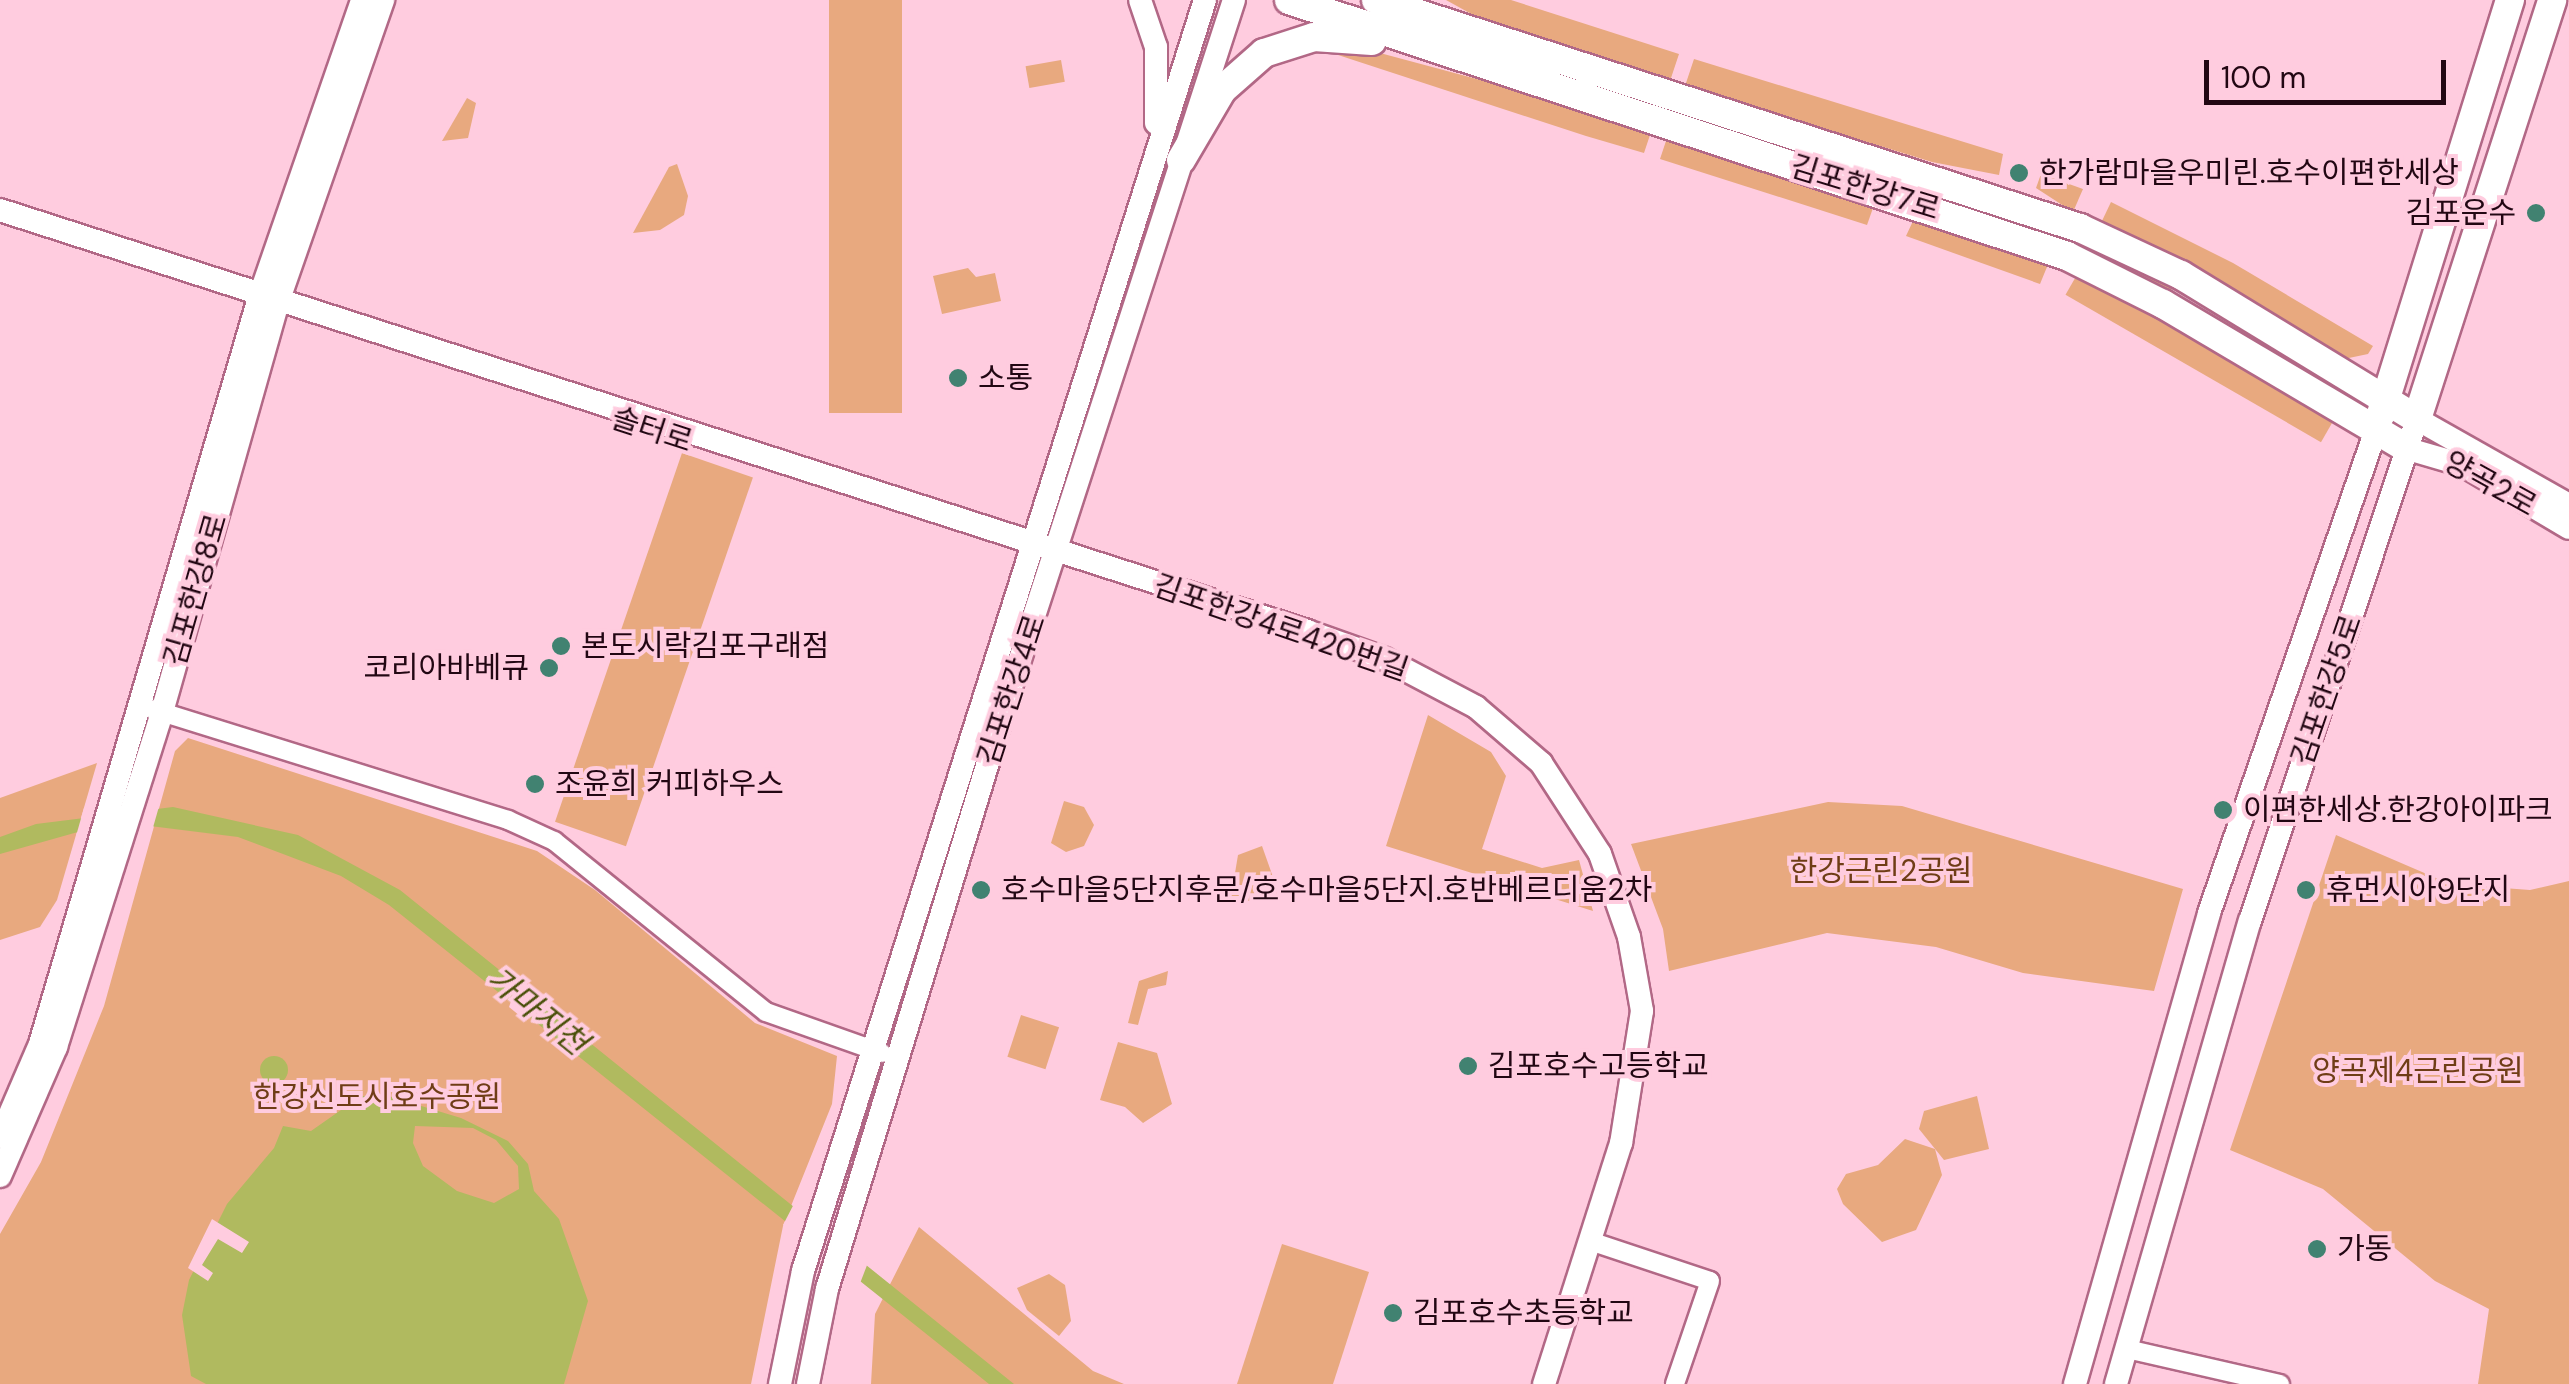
<!DOCTYPE html>
<meta charset="utf-8">
<style>
body{margin:0}
#map{position:relative;width:2569px;height:1384px;overflow:hidden;background:#ffccdf;font-family:"DM Sans","Noto Sans KR",sans-serif}
div>[style]{position:absolute}
.green>*{inset:0;background:#e8a97f;transform-origin:0 0}
.water>*{inset:0;background:#b0ba5f}
.round{border-radius:50%}
.pier>*{inset:0;background:#ffccdf}
.roads{filter:drop-shadow(2px 0 #b26886) drop-shadow(-2px 0 #b26886) drop-shadow(0 2px #b26886) drop-shadow(0 -2px #b26886)}
.minor>*{height:18px;margin:-9px;padding:0 9px;transform-origin:9px;border-radius:9px;background:#fff}
.tertiary>*{height:22px;margin:-11px;padding:0 11px;transform-origin:11px;border-radius:11px;background:#fff}
.secondary>*{height:28px;margin:-14px;padding:0 14px;transform-origin:14px;border-radius:14px;background:#fff}
.dots>*{width:28px;height:28px;translate:-50% -50%;box-sizing:border-box;border:5px solid #ffccdf;border-radius:50%}
span{translate:-50% -50%;white-space:nowrap;text-align:center;line-height:1.15;-webkit-text-stroke:8px #ffccdf;paint-order:stroke}
.poi-label{font-size:30px;color:#220713}
.left{translate:0 -50%;text-align:left}
.right{translate:-100% -50%;text-align:right}
.street-label{font-size:30px;color:#220713}
.park-label{font-size:30px;color:#6f3d16}
.water-label{font-size:32px;color:#494f08;font-style:italic}
.scale{position:absolute;left:2204px;top:60px;width:242px;height:45px;box-sizing:border-box;border:5px solid #220713;border-top:0;padding-left:12px;font-size:30px;line-height:35px;white-space:nowrap;color:#220713;-webkit-text-stroke:8px #ffccdf;paint-order:stroke}
</style>
<div id="map">
<div class="green">
<i style="left:829px;top:0;width:73px;height:413px"></i>
<i style="clip-path:polygon(1446px 0,1511px 0,1679px 54px,1670px 81px,1475px 16px)"></i>
<i style="clip-path:polygon(1339px 42px,1514px 89px,1651px 132px,1644px 153px,1586px 136px,1335px 54px)"></i>
<i style="clip-path:polygon(1694px 59px,2003px 154px,1999px 175px,1932px 162px,1685px 86px)"></i>
<i style="left:1061px;top:60px;width:22px;height:36px;rotate:80deg"></i>
<i style="clip-path:polygon(467px 98px,476px 103px,468px 138px,442px 141px)"></i>
<i style="clip-path:polygon(1667px 138px,1848px 193px,1873px 208px,1867px 225px,1660px 159px)"></i>
<i style="clip-path:polygon(677px 164px,688px 196px,684px 215px,660px 230px,633px 233px,669px 167px)"></i>
<i style="clip-path:polygon(2041px 174px,2083px 189px,2073px 212px,2036px 188px)"></i>
<i style="clip-path:polygon(2111px 202px,2233px 263px,2373px 346px,2368px 354px,2344px 359px,2101px 223px)"></i>
<i style="clip-path:polygon(1913px 221px,1959px 229px,2049px 262px,2040px 284px,1906px 236px)"></i>
<i style="clip-path:polygon(2085px 244px,2170px 285px,2172px 291px,2082px 249px)"></i>
<i style="clip-path:polygon(968px 268px,976px 277px,995px 273px,1001px 301px,942px 314px,933px 276px)"></i>
<i style="left:2078px;top:273px;width:295px;height:25px;rotate:30deg"></i>
<i style="left:682px;top:453px;width:75px;height:390px;rotate:19deg"></i>
<i style="clip-path:polygon(1428px 715px,1491px 752px,1506px 776px,1482px 849px,1542px 868px,1579px 860px,1593px 911px,1386px 846px)"></i>
<i style="clip-path:polygon(188px 738px,537px 851px,595px 890px,755px 1023px,837px 1056px,832px 1104px,783px 1226px,751px 1384px,0 1384px,0 1234px,41px 1162px,104px 1006px,175px 751px)"></i>
<i style="clip-path:polygon(97px 763px,57px 900px,40px 927px,0 940px,0 798px)"></i>
<i style="clip-path:polygon(1064px 801px,1084px 807px,1094px 825px,1084px 846px,1066px 852px,1051px 843px)"></i>
<i style="clip-path:polygon(1828px 802px,1902px 806px,2183px 889px,2154px 991px,2023px 973px,1936px 947px,1827px 933px,1669px 971px,1663px 929px,1631px 844px)"></i>
<i style="clip-path:polygon(2336px 835px,2450px 884px,2530px 890px,2569px 881px,2569px 1384px,2478px 1384px,2489px 1309px,2435px 1281px,2323px 1189px,2230px 1150px)"></i>
<i style="clip-path:polygon(1262px 846px,1280px 897px,1230px 903px,1238px 855px)"></i>
<i style="clip-path:polygon(1168px 971px,1166px 985px,1148px 989px,1138px 1025px,1128px 1023px,1139px 981px)"></i>
<i style="left:1021px;top:1015px;width:40px;height:44px;rotate:18deg"></i>
<i style="clip-path:polygon(1118px 1042px,1157px 1053px,1172px 1104px,1143px 1123px,1125px 1107px,1100px 1100px)"></i>
<i style="clip-path:polygon(1977px 1096px,1989px 1149px,1944px 1160px,1919px 1129px,1924px 1111px)"></i>
<i style="clip-path:polygon(1905px 1139px,1935px 1149px,1942px 1175px,1916px 1230px,1882px 1242px,1843px 1204px,1837px 1189px,1846px 1174px,1878px 1165px)"></i>
<i style="clip-path:polygon(919px 1227px,1093px 1371px,1124px 1384px,871px 1384px,875px 1314px)"></i>
<i style="clip-path:polygon(1282px 1244px,1369px 1272px,1333px 1384px,1237px 1384px)"></i>
<i style="clip-path:polygon(1049px 1274px,1065px 1285px,1071px 1321px,1059px 1336px,1027px 1310px,1017px 1288px)"></i>
</div>
<div class="water">
<i style="clip-path:polygon(173px 807px,298px 835px,400px 890px,1014px 1384px,989px 1384px,389px 905px,341px 876px,238px 837px,142px 825px,92px 828px,0 854px,0 837px,36px 824px)"></i>
<i class="round" style="left:260px;top:1056px;width:28px;height:28px"></i>
<i style="clip-path:polygon(evenodd,361px 1096px,388px 1096px,461px 1118px,508px 1141px,528px 1164px,534px 1191px,559px 1219px,588px 1301px,564px 1384px,206px 1384px,191px 1376px,182px 1315px,189px 1280px,227px 1204px,274px 1148px,283px 1126px,311px 1131px,361px 1096px,415px 1126px,473px 1128px,496px 1140px,518px 1166px,519px 1189px,494px 1203px,457px 1191px,423px 1166px,413px 1143px,415px 1126px)"></i>
</div>
<div class="pier">
<i style="clip-path:polygon(160px 803px,152px 831px,76px 836px,84px 808px)"></i>
<i style="clip-path:polygon(519px 978px,530px 987px,520px 1016px,509px 1007px)"></i>
<i style="clip-path:polygon(796px 1200px,869px 1260px,859px 1286px,783px 1225px)"></i>
<i style="clip-path:polygon(212px 1219px,249px 1242px,242px 1253px,218px 1239px,202px 1265px,213px 1273px,208px 1281px,188px 1268px)"></i>
</div>
<div class="roads">
<div class="minor">
<i style="left:152px;top:709px;width:373px;rotate:17.3deg"></i>
<i style="left:508px;top:820px;width:51px;rotate:24.5deg"></i>
<i style="left:554px;top:841px;width:272px;rotate:38.9deg"></i>
<i style="left:766px;top:1012px;width:123px;rotate:19.5deg"></i>
<i style="left:1590px;top:1241px;width:126px;rotate:18.4deg"></i>
<i style="left:1710px;top:1281px;width:109px;rotate:108.8deg"></i>
<i style="left:2127px;top:1349px;width:157px;rotate:12.9deg"></i>
</div>
<div class="tertiary">
<i style="left:1140px;top:0;width:50px;rotate:71.2deg"></i>
<i style="left:1156px;top:47px;width:76px;rotate:90deg"></i>
<i style="left:0;top:210px;width:1373px;rotate:17.85deg"></i>
<i style="left:1307px;top:631px;width:83px;rotate:19.7deg"></i>
<i style="left:1385px;top:659px;width:103px;rotate:27.8deg"></i>
<i style="left:1476px;top:707px;width:86px;rotate:40.7deg"></i>
<i style="left:1541px;top:763px;width:108px;rotate:57deg"></i>
<i style="left:1600px;top:854px;width:88px;rotate:70.7deg"></i>
<i style="left:1629px;top:937px;width:75px;rotate:80deg"></i>
<i style="left:1642px;top:1011px;width:134px;rotate:99deg"></i>
<i style="left:1621px;top:1143px;width:253px;rotate:107.7deg"></i>
<i style="left:2408px;top:449px;width:57px;rotate:16.2deg"></i>
<i style="left:2463px;top:465px;width:123px;rotate:30.7deg"></i>
<i style="left:0;top:1137px;width:101px;rotate:-66.7deg"></i>
<i style="left:40px;top:1044px;width:777px;rotate:-73.64deg"></i>
<i style="left:259px;top:298px;width:315px;rotate:-70.9deg"></i>
<i style="left:0;top:1176px;width:141px;rotate:-66.5deg"></i>
<i style="left:56px;top:1047px;width:351px;rotate:-72.4deg"></i>
<i style="left:162px;top:712px;width:426px;rotate:-74.2deg"></i>
<i style="left:278px;top:302px;width:320px;rotate:-70.8deg"></i>
<i style="left:780px;top:1384px;width:115px;rotate:-78.5deg"></i>
<i style="left:803px;top:1271px;width:1333px;rotate:-72.45deg"></i>
<i style="left:808px;top:1384px;width:97px;rotate:-78.7deg"></i>
<i style="left:827px;top:1289px;width:629px;rotate:-73deg"></i>
<i style="left:1011px;top:687px;width:722px;rotate:-72.02deg"></i>
<i style="left:2075px;top:1384px;width:490px;rotate:-74.1deg"></i>
<i style="left:2209px;top:913px;width:511px;rotate:-70.93deg"></i>
<i style="left:2116px;top:1384px;width:482px;rotate:-73.9deg"></i>
<i style="left:2250px;top:921px;width:529px;rotate:-71.6deg"></i>
<i style="left:2417px;top:419px;width:175px;rotate:29.5deg"></i>
</div>
<div class="secondary">
<i style="left:1289px;top:0;width:819px;rotate:18.21deg"></i>
<i style="left:2067px;top:256px;width:107px;rotate:26.6deg"></i>
<i style="left:2163px;top:304px;width:285px;rotate:30.6deg"></i>
<i style="left:1376px;top:0;width:740px;rotate:17.95deg"></i>
<i style="left:2080px;top:228px;width:111px;rotate:25deg"></i>
<i style="left:2181px;top:275px;width:276px;rotate:31.4deg"></i>
<i style="left:2417px;top:419px;width:440px;rotate:-72.1deg"></i>
<i style="left:1181px;top:160px;width:81px;rotate:-59.6deg"></i>
<i style="left:1222px;top:90px;width:56px;rotate:-41.4deg"></i>
<i style="left:1264px;top:53px;width:52px;rotate:-17.7deg"></i>
<i style="left:1314px;top:37px;width:58px;rotate:3.9deg"></i>
<i style="left:2381px;top:414px;width:434px;rotate:-72.7deg"></i>
</div>
</div>
<div class="dots">
<i style="left:2019px;top:173px;background:#418271"></i>
<i style="left:2536px;top:213px;background:#418271"></i>
<i style="left:958px;top:378px;background:#418271"></i>
<i style="left:561px;top:646px;background:#418271"></i>
<i style="left:549px;top:668px;background:#418271"></i>
<i style="left:535px;top:784px;background:#418271"></i>
<i style="left:2223px;top:810px;background:#418271"></i>
<i style="left:981px;top:890px;background:#418271"></i>
<i style="left:2306px;top:890px;background:#418271"></i>
<i style="left:1468px;top:1066px;background:#418271"></i>
<i style="left:2317px;top:1249px;background:#418271"></i>
<i style="left:1393px;top:1313px;background:#418271"></i>
</div>
<div class="poi-label">
<span class="left" style="left:2039px;top:173px">한가람마을우미린.호수이편한세상</span>
<span class="right" style="left:2516px;top:213px">김포운수</span>
<span class="left" style="left:978px;top:378px">소통</span>
<span class="left" style="left:581px;top:646px">본도시락김포구래점</span>
<span class="right" style="left:529px;top:668px">코리아바베큐</span>
<span class="left" style="left:555px;top:784px">조윤희 커피하우스</span>
<span class="left" style="left:2243px;top:810px">이편한세상.한강아이파크</span>
<span class="left" style="left:1001px;top:890px">호수마을5단지후문/호수마을5단지.호반베르디움2차</span>
<span class="left" style="left:2326px;top:890px">휴먼시아9단지</span>
<span class="left" style="left:1488px;top:1066px">김포호수고등학교</span>
<span class="left" style="left:2337px;top:1249px">가동</span>
<span class="left" style="left:1413px;top:1313px">김포호수초등학교</span>
</div>
<div class="street-label">
<span style="left:1865px;top:188px;rotate:17deg">김포한강7로</span>
<span style="left:652px;top:430px;rotate:18deg">솔터로</span>
<span style="left:2490px;top:484px;rotate:29deg">양곡2로</span>
<span style="left:196px;top:590px;rotate:-74deg">김포한강8로</span>
<span style="left:1281px;top:628px;rotate:19deg">김포한강4로420번길</span>
<span style="left:1012px;top:690px;rotate:-72deg">김포한강4로</span>
<span style="left:2327px;top:690px;rotate:-71deg">김포한강5로</span>
</div>
<div class="park-label">
<span style="left:1881px;top:871px">한강근린2공원</span>
<span style="left:2418px;top:1071px">양곡제4근린공원</span>
<span style="left:377px;top:1097px">한강신도시호수공원</span>
</div>
<div class="water-label">
<span style="left:537px;top:1011px;rotate:39deg">가마지천</span>
</div>
<div class="scale">100 m</div>
</div>
